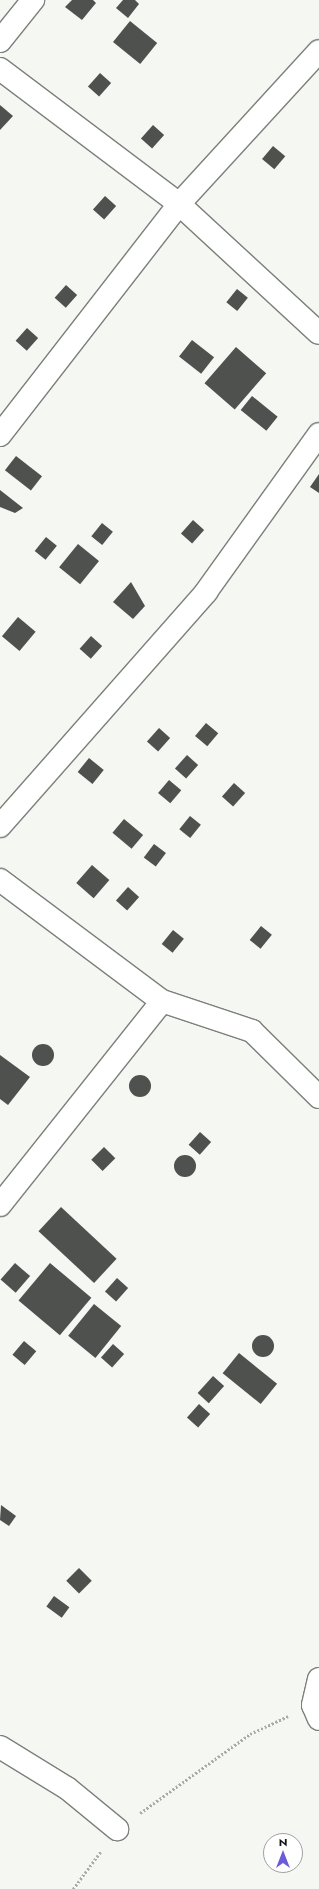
<!DOCTYPE html>
<style>
body{margin:0}
#map{position:relative;width:319px;height:1889px;overflow:hidden;background:#f4f7f2;font-family:Jost,sans-serif}
div>[style]{position:absolute}
.building>*{inset:0;background:#4e514d;transform-origin:0 0}
.round{border-radius:50%}
.path>*{height:2.5px;margin-top:-1.25px;transform-origin:0;background:repeating-linear-gradient(90deg,#a9aba7 0 2px,transparent 0 4px)}
.roads{filter:drop-shadow(1px 0 #7c807b) drop-shadow(-1px 0 #7c807b) drop-shadow(0 1px #7c807b) drop-shadow(0 -1px #7c807b)}
.minor>*{height:22px;margin:-11px;padding:0 11px;transform-origin:11px;border-radius:11px;background:#fff}
span{translate:-50% -50%;white-space:nowrap;text-align:center;line-height:1.15;-webkit-text-stroke:4px #fff;paint-order:stroke}
.north{position:absolute;left:263px;top:1833px;width:40px;height:40px;box-sizing:border-box;background:#fff;border:1px solid #a1a1a1;border-radius:50%;rotate:0deg;font-size:11px;font-weight:700;line-height:16px;text-align:center;color:#141513}
.north::after{content:'';display:block;margin:auto;width:14px;height:18px;background:#6c5dd7;clip-path:polygon(50% 0,100% 100%,50% 72%,0 100%)}
</style>
<div id="map">
<div class="building">
<i style="clip-path:polygon(72px 0,93px 0,96px 3px,82px 20px,65px 7px)"></i>
<i style="clip-path:polygon(123px 0,135px 0,139px 4px,128px 18px,116px 8px)"></i>
<i style="left:130px;top:21px;width:35px;height:27px;rotate:39deg"></i>
<i style="left:100px;top:73px;width:15px;height:18px;rotate:42deg"></i>
<i style="clip-path:polygon(0 105px,13px 116px,0 130px)"></i>
<i style="left:153px;top:125px;width:15px;height:18px;rotate:42deg"></i>
<i style="left:273px;top:146px;width:16px;height:17px;rotate:40deg"></i>
<i style="left:105px;top:196px;width:15px;height:18px;rotate:42deg"></i>
<i style="left:66px;top:285px;width:15px;height:17px;rotate:42deg"></i>
<i style="left:237px;top:289px;width:14px;height:17px;rotate:39deg"></i>
<i style="left:27px;top:328px;width:15px;height:17px;rotate:42deg"></i>
<i style="left:192px;top:340px;width:28px;height:21px;rotate:38deg"></i>
<i style="left:236px;top:347px;width:40px;height:48px;rotate:41deg"></i>
<i style="left:252px;top:396px;width:33px;height:18px;rotate:39deg"></i>
<i style="left:16px;top:456px;width:33px;height:18px;rotate:38deg"></i>
<i style="clip-path:polygon(319px 474px,319px 493px,310px 487px)"></i>
<i style="clip-path:polygon(0 490px,23px 508px,15px 513px,0 507px)"></i>
<i style="left:193px;top:520px;width:15px;height:18px;rotate:42deg"></i>
<i style="left:102px;top:523px;width:14px;height:17px;rotate:39deg"></i>
<i style="left:46px;top:537px;width:14px;height:18px;rotate:39deg"></i>
<i style="left:78px;top:544px;width:27px;height:30px;rotate:39deg"></i>
<i style="clip-path:polygon(131px 582px,145px 606px,133px 619px,113px 602px)"></i>
<i style="left:18px;top:617px;width:23px;height:25px;rotate:40deg"></i>
<i style="left:91px;top:636px;width:15px;height:17px;rotate:42deg"></i>
<i style="left:206px;top:723px;width:16px;height:17px;rotate:40deg"></i>
<i style="left:159px;top:728px;width:15px;height:18px;rotate:42deg"></i>
<i style="left:187px;top:755px;width:15px;height:18px;rotate:42deg"></i>
<i style="left:89px;top:758px;width:19px;height:18px;rotate:39deg"></i>
<i style="left:169px;top:780px;width:16px;height:17px;rotate:40deg"></i>
<i style="left:234px;top:783px;width:15px;height:18px;rotate:42deg"></i>
<i style="left:190px;top:816px;width:14px;height:17px;rotate:39deg"></i>
<i style="left:124px;top:819px;width:25px;height:18px;rotate:40deg"></i>
<i style="left:154px;top:844px;width:15px;height:17px;rotate:37deg"></i>
<i style="left:92px;top:865px;width:23px;height:24px;rotate:41deg"></i>
<i style="left:128px;top:887px;width:15px;height:18px;rotate:42deg"></i>
<i style="left:261px;top:926px;width:14px;height:18px;rotate:39deg"></i>
<i style="left:173px;top:930px;width:14px;height:18px;rotate:39deg"></i>
<i class="round" style="left:32px;top:1044px;width:22px;height:22px"></i>
<i style="clip-path:polygon(0 1055px,30px 1077px,8px 1105px,0 1099px)"></i>
<i class="round" style="left:129px;top:1075px;width:22px;height:22px"></i>
<i style="left:200px;top:1132px;width:15px;height:17px;rotate:42deg"></i>
<i style="left:104px;top:1147px;width:16px;height:18px;rotate:45deg"></i>
<i class="round" style="left:174px;top:1155px;width:22px;height:22px"></i>
<i style="left:61px;top:1207px;width:76px;height:33px;rotate:43deg"></i>
<i style="left:15px;top:1263px;width:20px;height:22px;rotate:41deg"></i>
<i style="left:50px;top:1263px;width:54px;height:49px;rotate:40deg"></i>
<i style="left:117px;top:1278px;width:15px;height:18px;rotate:42deg"></i>
<i style="left:94px;top:1304px;width:35px;height:41px;rotate:39deg"></i>
<i class="round" style="left:252px;top:1335px;width:22px;height:22px"></i>
<i style="left:24px;top:1341px;width:16px;height:18px;rotate:40deg"></i>
<i style="left:113px;top:1344px;width:15px;height:18px;rotate:42deg"></i>
<i style="left:239px;top:1353px;width:49px;height:26px;rotate:39deg"></i>
<i style="left:213px;top:1376px;width:15px;height:23px;rotate:42deg"></i>
<i style="left:199px;top:1404px;width:15px;height:18px;rotate:42deg"></i>
<i style="clip-path:polygon(1px 1505px,16px 1516px,9px 1526px,0 1520px)"></i>
<i style="left:79px;top:1568px;width:18px;height:18px;rotate:45deg"></i>
<i style="left:54px;top:1596px;width:19px;height:13px;rotate:36deg"></i>
</div>
<div class="path">
<i style="left:140px;top:1813px;width:135px;rotate:-35.7deg"></i>
<i style="left:250px;top:1734px;width:42px;rotate:-25.3deg"></i>
<i style="left:73px;top:1889px;width:47px;rotate:-53.6deg"></i>
</div>
<div class="roads">
<div class="minor">
<i style="left:0;top:41px;width:53px;rotate:-51.2deg"></i>
<i style="left:0;top:69px;width:224px;rotate:37deg"></i>
<i style="left:179px;top:204px;width:190px;rotate:42.7deg"></i>
<i style="left:0;top:435px;width:292px;rotate:-52.2deg"></i>
<i style="left:179px;top:204px;width:207px;rotate:-47.5deg"></i>
<i style="left:0;top:826px;width:312px;rotate:-48.6deg"></i>
<i style="left:206px;top:592px;width:194px;rotate:-54.4deg"></i>
<i style="left:0;top:880px;width:202px;rotate:36.8deg"></i>
<i style="left:162px;top:1001px;width:95px;rotate:18.4deg"></i>
<i style="left:252px;top:1031px;width:94px;rotate:44.6deg"></i>
<i style="left:0;top:1205px;width:260px;rotate:-51.5deg"></i>
<i style="left:319px;top:1679px;width:27px;rotate:103deg"></i>
<i style="left:313px;top:1705px;width:15px;rotate:67deg"></i>
<i style="left:0;top:1747px;width:79px;rotate:31.5deg"></i>
<i style="left:67px;top:1788px;width:65px;rotate:39.4deg"></i>
</div>
</div>
<div class="north">N</div>
</div>
